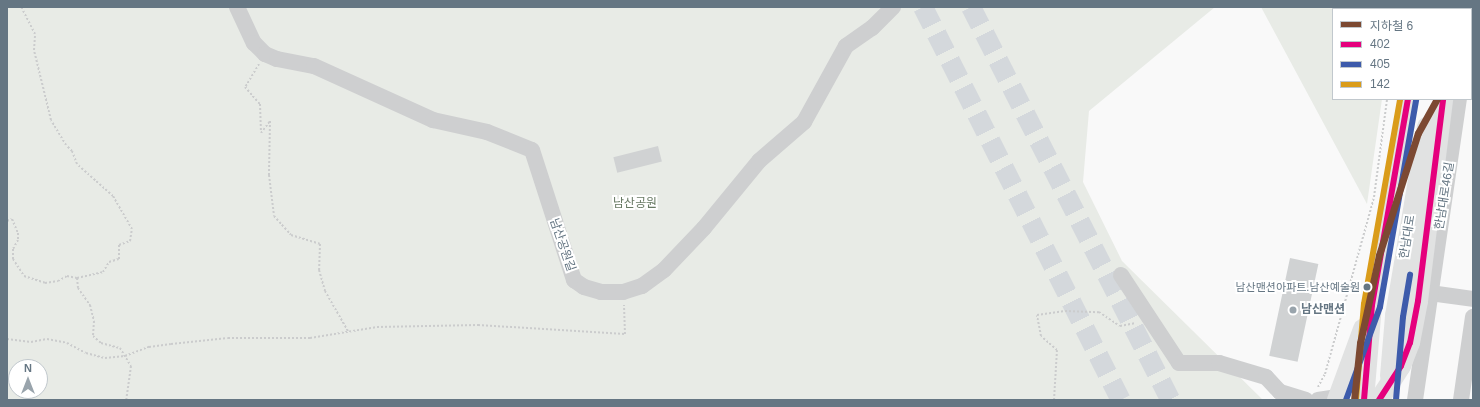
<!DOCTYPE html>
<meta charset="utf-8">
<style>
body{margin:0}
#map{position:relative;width:1480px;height:407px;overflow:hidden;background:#f9f9f9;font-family:Helvetica,"Noto Sans KR",sans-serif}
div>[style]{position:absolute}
.green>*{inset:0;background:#e8ebe6}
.building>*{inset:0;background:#d0d2d3;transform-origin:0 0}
.major-tunnel>*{height:20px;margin-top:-10px;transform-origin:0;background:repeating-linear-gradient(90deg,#d4d8dc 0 20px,transparent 0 30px)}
.path>*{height:2px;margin-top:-1px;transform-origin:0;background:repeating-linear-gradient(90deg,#cbcccd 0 2px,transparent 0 4px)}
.minor>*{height:16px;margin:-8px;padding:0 8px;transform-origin:8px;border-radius:8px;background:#cecfd0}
.major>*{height:20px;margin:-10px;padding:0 10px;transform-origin:10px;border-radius:10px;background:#e1e2e2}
.bus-1>*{height:6px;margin:-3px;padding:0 3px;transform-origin:3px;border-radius:3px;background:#e5007d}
.bus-2>*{height:6px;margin:-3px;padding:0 3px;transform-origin:3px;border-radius:3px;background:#3d5bab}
.bus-3>*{height:6px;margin:-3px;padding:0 3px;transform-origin:3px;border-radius:3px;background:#da9c1a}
.metro-1>*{height:7px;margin:-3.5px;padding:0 3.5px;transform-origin:3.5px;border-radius:3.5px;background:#7c4932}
.dots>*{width:11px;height:11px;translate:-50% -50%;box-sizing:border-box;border:2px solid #fff;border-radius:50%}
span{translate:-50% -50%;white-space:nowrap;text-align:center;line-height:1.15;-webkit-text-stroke:4px #fff;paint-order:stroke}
.bus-label{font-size:11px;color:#657683}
.right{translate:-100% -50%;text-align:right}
.street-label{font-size:12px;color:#657683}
.park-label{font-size:12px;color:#687a64}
.poi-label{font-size:12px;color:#657683;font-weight:700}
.left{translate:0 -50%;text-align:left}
.frame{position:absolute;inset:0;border:8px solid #657683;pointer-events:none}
.legend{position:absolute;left:1332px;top:8px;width:140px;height:92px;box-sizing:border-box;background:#fff;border:1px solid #c1c8cd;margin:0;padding:5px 7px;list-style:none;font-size:12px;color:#657683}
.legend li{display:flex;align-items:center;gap:8px;height:20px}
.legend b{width:20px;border:1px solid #c1c8cd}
.north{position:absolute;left:8px;top:359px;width:40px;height:40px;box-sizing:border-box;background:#fff;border:1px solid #c1c8cd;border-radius:50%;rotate:0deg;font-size:11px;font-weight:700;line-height:16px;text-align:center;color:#657683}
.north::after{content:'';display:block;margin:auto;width:14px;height:18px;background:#99a4ac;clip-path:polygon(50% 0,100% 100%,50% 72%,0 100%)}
</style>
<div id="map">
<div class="green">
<i style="clip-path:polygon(evenodd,7px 7px,1215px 7px,1089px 111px,1083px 182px,1122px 261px,1263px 400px,7px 400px,7px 7px,16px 367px,40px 367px,40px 391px,16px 391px,16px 367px)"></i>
<i style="clip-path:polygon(1261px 7px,1394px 7px,1333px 9px,1333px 99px,1382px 99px,1367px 204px)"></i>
</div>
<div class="building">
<i style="left:658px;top:146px;width:16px;height:46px;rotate:76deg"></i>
<i style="left:1290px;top:258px;width:29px;height:100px;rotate:12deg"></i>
</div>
<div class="major-tunnel">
<i style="left:923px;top:7px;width:440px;rotate:63.3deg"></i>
<i style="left:971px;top:7px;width:441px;rotate:63.1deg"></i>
</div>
<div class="path">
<i style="left:1400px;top:9px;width:2px;rotate:-90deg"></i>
<i style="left:259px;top:64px;width:27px;rotate:121deg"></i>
<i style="left:245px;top:87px;width:23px;rotate:49deg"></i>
<i style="left:260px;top:104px;width:27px;rotate:88deg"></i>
<i style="left:261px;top:133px;width:15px;rotate:-53deg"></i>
<i style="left:270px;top:121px;width:54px;rotate:91.1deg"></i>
<i style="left:269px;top:175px;width:41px;rotate:83deg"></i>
<i style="left:274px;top:216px;width:25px;rotate:48deg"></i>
<i style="left:291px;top:235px;width:30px;rotate:17deg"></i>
<i style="left:320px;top:244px;width:26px;rotate:92deg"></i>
<i style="left:319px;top:270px;width:22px;rotate:74deg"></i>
<i style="left:325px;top:291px;width:46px;rotate:60.1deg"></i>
<i style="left:7px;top:221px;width:5px;rotate:-22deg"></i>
<i style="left:12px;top:219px;width:15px;rotate:67deg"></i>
<i style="left:18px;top:233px;width:7px;rotate:90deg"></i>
<i style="left:18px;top:240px;width:10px;rotate:119deg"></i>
<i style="left:13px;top:249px;width:10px;rotate:90deg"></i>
<i style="left:13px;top:259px;width:20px;rotate:57deg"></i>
<i style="left:24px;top:276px;width:22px;rotate:18deg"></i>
<i style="left:45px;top:283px;width:13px;rotate:-9deg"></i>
<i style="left:58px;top:281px;width:10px;rotate:-29deg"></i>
<i style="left:67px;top:276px;width:10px;rotate:11deg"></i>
<i style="left:77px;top:278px;width:27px;rotate:-13deg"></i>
<i style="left:103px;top:272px;width:12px;rotate:-59deg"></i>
<i style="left:109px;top:262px;width:10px;rotate:-17deg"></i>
<i style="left:119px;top:259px;width:14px;rotate:-90deg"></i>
<i style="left:119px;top:245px;width:12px;rotate:-20deg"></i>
<i style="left:130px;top:241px;width:12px;rotate:-81deg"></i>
<i style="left:132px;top:229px;width:38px;rotate:-120deg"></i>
<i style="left:113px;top:196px;width:48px;rotate:-138.4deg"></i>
<i style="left:77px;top:164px;width:14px;rotate:-111deg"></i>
<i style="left:72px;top:151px;width:8px;rotate:-135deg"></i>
<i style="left:66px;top:145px;width:29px;rotate:-121deg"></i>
<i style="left:51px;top:120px;width:72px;rotate:-103.7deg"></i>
<i style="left:34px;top:50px;width:16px;rotate:-86deg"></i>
<i style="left:35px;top:34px;width:30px;rotate:-117deg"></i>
<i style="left:77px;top:278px;width:10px;rotate:84deg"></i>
<i style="left:78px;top:288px;width:21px;rotate:55deg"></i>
<i style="left:90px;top:305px;width:16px;rotate:76deg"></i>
<i style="left:94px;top:321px;width:15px;rotate:94deg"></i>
<i style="left:93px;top:336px;width:11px;rotate:41deg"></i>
<i style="left:101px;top:343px;width:20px;rotate:15deg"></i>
<i style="left:120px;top:348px;width:21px;rotate:59deg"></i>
<i style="left:131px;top:366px;width:34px;rotate:98deg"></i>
<i style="left:7px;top:339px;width:24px;rotate:7deg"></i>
<i style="left:31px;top:342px;width:16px;rotate:-11deg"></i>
<i style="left:47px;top:339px;width:20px;rotate:11deg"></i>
<i style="left:67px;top:343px;width:21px;rotate:28deg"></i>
<i style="left:86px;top:353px;width:20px;rotate:15deg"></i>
<i style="left:105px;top:358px;width:20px;rotate:-6deg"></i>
<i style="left:125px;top:356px;width:26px;rotate:-21deg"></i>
<i style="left:149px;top:347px;width:22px;rotate:-8deg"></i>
<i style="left:171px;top:344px;width:57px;rotate:-6deg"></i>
<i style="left:228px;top:338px;width:82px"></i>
<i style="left:310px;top:338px;width:68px;rotate:-9.3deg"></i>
<i style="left:377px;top:327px;width:101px;rotate:-1.1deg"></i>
<i style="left:478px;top:325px;width:147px;rotate:3.5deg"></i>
<i style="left:625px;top:334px;width:29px;rotate:-92deg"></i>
<i style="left:1318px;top:387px;width:15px;rotate:-62deg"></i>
<i style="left:1325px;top:374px;width:184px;rotate:-74.5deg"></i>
<i style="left:1374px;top:197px;width:99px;rotate:-82.4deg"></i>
<i style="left:1054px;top:400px;width:50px;rotate:-86.6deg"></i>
<i style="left:1057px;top:350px;width:21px;rotate:-139deg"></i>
<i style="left:1041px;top:336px;width:21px;rotate:-101deg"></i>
<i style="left:1037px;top:315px;width:28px;rotate:-8deg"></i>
<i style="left:1065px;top:311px;width:34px;rotate:2deg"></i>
<i style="left:1099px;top:312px;width:25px;rotate:34deg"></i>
<i style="left:1120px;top:326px;width:16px;rotate:-11deg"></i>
</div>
<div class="minor">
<i style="left:237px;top:7px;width:40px;rotate:65deg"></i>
<i style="left:254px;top:43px;width:16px;rotate:45deg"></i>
<i style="left:265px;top:54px;width:13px;rotate:23deg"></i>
<i style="left:277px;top:59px;width:38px;rotate:11deg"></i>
<i style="left:314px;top:66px;width:131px;rotate:24.4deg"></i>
<i style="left:433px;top:120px;width:55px;rotate:12.5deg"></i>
<i style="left:487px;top:132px;width:48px;rotate:21.8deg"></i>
<i style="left:532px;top:150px;width:137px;rotate:72.1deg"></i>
<i style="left:574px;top:280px;width:12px;rotate:35deg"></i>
<i style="left:584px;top:287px;width:18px;rotate:16deg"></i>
<i style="left:601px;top:292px;width:22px"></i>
<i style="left:623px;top:292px;width:20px;rotate:-18deg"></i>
<i style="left:642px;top:286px;width:27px;rotate:-36deg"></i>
<i style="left:664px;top:270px;width:58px;rotate:-46.4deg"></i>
<i style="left:704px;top:228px;width:87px;rotate:-50.6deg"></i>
<i style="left:759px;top:161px;width:60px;rotate:-40.9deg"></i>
<i style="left:804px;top:122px;width:87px;rotate:-61.1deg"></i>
<i style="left:846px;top:46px;width:32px;rotate:-35deg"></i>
<i style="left:872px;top:28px;width:30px;rotate:-45deg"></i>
<i style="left:1471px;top:86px;width:2px;rotate:27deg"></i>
<i style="left:1121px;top:275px;width:105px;rotate:56.6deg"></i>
<i style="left:1179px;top:363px;width:40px"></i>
<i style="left:1219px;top:363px;width:49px;rotate:16.6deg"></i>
<i style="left:1266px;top:377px;width:21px;rotate:47deg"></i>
<i style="left:1280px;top:392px;width:27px;rotate:17deg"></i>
<i style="left:1430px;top:293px;width:43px;rotate:7.9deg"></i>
<i style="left:1318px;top:400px;width:20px;rotate:-9deg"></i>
<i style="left:1415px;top:400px;width:304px;rotate:-81.7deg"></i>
<i style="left:1461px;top:400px;width:84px;rotate:-81.8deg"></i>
</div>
<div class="major">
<i style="left:1423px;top:9px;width:2px;rotate:-63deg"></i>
<i style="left:1446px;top:9px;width:2px;rotate:-63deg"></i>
<i style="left:1390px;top:376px;width:60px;rotate:-85.2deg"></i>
<i style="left:1395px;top:316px;width:192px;rotate:-80.4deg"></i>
<i style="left:1337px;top:400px;width:76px;rotate:-69.9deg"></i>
<i style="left:1364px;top:400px;width:95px;rotate:-85.2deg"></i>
<i style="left:1372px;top:305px;width:209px;rotate:-80.1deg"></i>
<i style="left:1379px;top:400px;width:40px;rotate:-57.1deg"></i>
<i style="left:1401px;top:366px;width:25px;rotate:-69deg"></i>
<i style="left:1410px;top:343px;width:43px;rotate:-79.2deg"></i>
<i style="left:1418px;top:301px;width:204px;rotate:-82.9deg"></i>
</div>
<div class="bus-1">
<i style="left:1364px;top:400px;width:95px;rotate:-85.2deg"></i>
<i style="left:1372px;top:305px;width:209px;rotate:-80.1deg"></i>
<i style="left:1379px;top:400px;width:40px;rotate:-57.1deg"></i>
<i style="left:1401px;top:366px;width:25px;rotate:-69deg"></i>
<i style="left:1410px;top:343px;width:43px;rotate:-79.2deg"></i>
<i style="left:1418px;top:301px;width:204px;rotate:-82.9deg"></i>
</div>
<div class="bus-2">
<i style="left:1346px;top:400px;width:99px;rotate:-69.9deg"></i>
<i style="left:1380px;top:307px;width:210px;rotate:-80.1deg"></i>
<i style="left:1396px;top:400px;width:83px;rotate:-85.2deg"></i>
<i style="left:1403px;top:317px;width:43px;rotate:-80.5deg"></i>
</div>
<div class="bus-3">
<i style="left:1356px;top:399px;width:95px;rotate:-85.2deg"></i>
<i style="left:1364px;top:304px;width:208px;rotate:-80deg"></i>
</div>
<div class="metro-1">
<i style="left:1354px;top:400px;width:57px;rotate:-84deg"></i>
<i style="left:1360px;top:343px;width:90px;rotate:-77.8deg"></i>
<i style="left:1379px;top:255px;width:128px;rotate:-72.3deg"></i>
<i style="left:1418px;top:133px;width:39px;rotate:-61deg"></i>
</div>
<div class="dots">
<i style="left:1367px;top:287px;background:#657683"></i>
<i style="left:1293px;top:310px;background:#99a4ac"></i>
</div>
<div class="bus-label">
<span class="right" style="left:1360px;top:287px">남산맨션아파트.남산예술원</span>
</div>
<div class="street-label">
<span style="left:1445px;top:196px;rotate:-81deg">한남대로46길</span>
<span style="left:1408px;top:237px;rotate:-81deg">한남대로</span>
<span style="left:562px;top:245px;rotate:71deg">남산공원길</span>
</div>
<div class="park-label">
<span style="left:635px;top:204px">남산공원</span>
</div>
<div class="poi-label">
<span class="left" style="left:1301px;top:310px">남산맨션</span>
</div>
<div class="frame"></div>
<ul class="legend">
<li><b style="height:5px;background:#7c4932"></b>지하철 6</li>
<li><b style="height:5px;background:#e5007d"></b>402</li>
<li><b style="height:5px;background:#3d5bab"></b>405</li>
<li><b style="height:5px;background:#da9c1a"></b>142</li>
</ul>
<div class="north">N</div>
</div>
